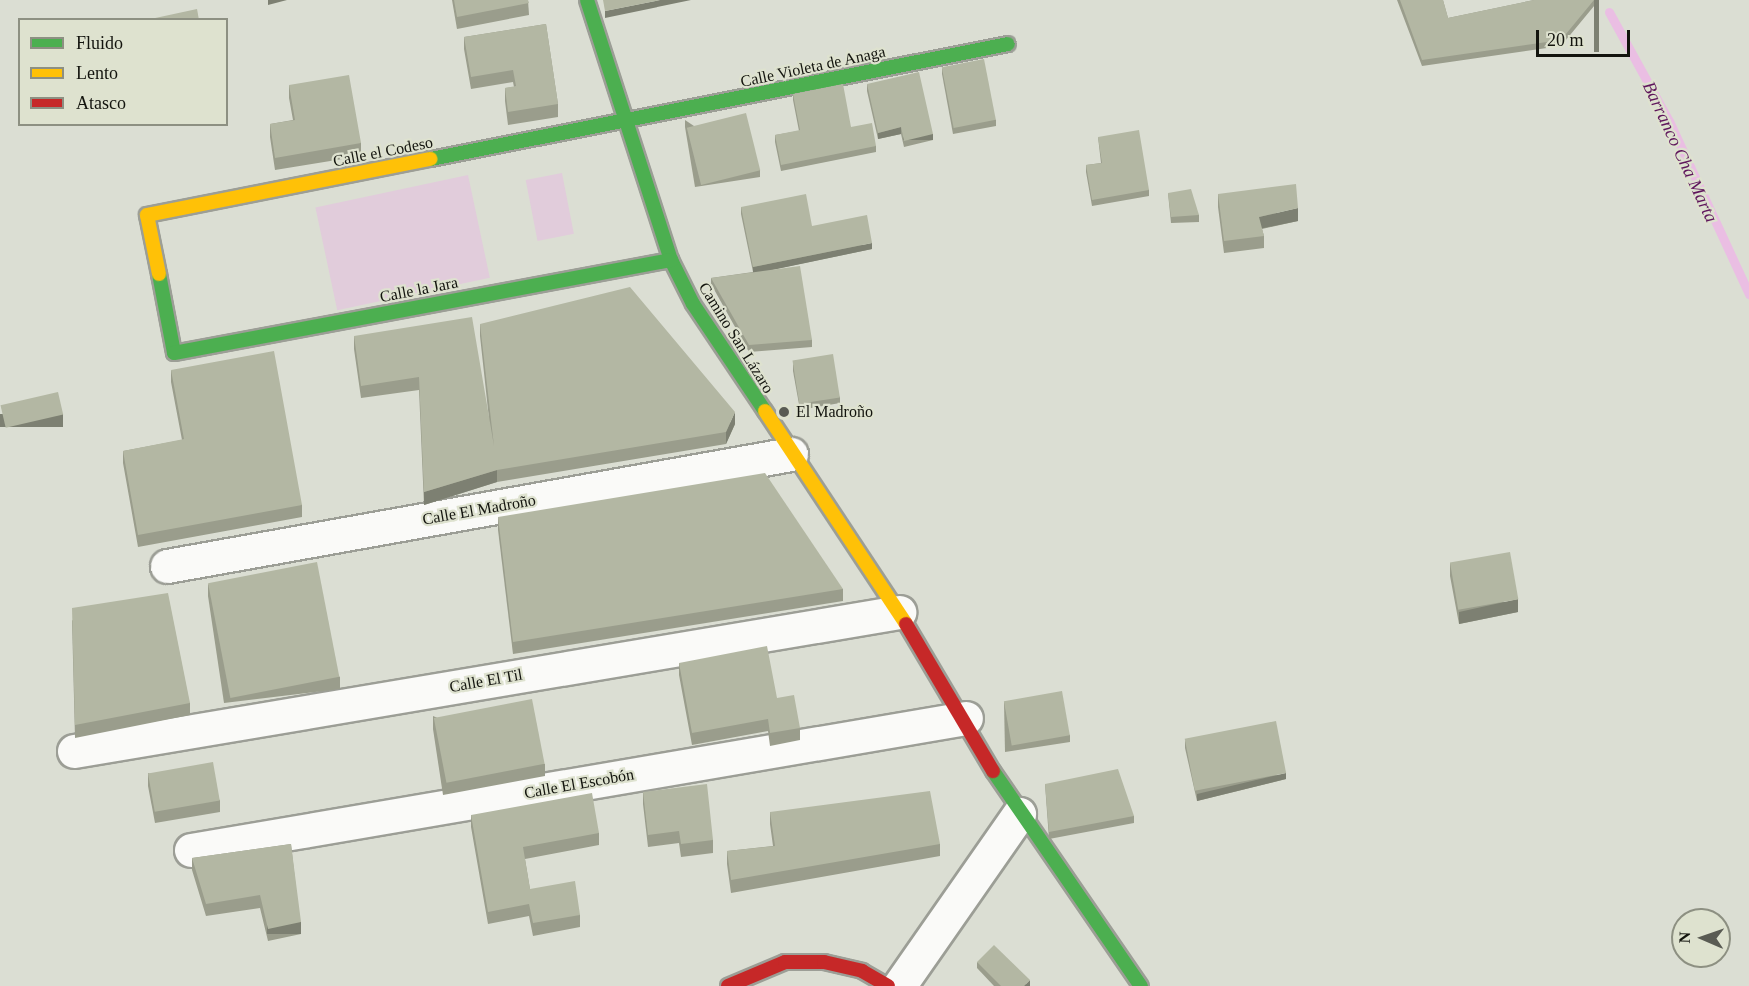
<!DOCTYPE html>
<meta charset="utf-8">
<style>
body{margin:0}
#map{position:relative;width:1749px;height:986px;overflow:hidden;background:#dbded3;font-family:"Times New Roman",serif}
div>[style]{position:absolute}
.green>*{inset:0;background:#e1ccdb;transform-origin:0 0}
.stream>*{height:9px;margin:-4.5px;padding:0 4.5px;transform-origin:4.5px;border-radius:4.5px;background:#eabee3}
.roads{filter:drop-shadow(2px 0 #9c9e96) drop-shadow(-2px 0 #9c9e96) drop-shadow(0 2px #9c9e96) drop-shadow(0 -2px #9c9e96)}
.street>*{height:33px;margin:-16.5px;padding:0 16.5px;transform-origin:16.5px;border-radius:16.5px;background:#fafaf8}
.fast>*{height:14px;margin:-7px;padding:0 7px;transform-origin:7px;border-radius:7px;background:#4caf50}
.slow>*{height:14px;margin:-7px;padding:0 7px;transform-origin:7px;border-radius:7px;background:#ffc107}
.jam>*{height:14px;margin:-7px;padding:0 7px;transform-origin:7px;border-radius:7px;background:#c62828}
.wall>*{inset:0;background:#9a9d8c}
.shaded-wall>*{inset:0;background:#7d8072;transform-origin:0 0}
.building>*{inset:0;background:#b3b7a3;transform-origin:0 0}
.dots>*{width:16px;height:16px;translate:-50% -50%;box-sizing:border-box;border:3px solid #dee2cf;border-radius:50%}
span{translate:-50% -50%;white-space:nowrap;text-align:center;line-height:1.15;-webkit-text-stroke:4.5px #dee2cf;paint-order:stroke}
.street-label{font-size:16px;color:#13140e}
.poi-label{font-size:16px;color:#13140e}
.left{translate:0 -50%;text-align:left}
.water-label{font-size:18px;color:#5f165c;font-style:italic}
.legend{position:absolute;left:18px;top:18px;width:210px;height:108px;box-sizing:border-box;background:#dee2cf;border:2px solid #8d9082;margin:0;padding:8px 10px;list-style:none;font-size:18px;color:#13140e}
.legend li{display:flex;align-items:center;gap:12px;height:30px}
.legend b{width:30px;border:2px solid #8d9082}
.north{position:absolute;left:1671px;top:908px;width:60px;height:60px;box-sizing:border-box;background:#dee2cf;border:2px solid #8d9082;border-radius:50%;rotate:272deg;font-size:16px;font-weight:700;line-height:24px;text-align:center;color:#13140e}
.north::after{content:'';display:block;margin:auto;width:21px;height:27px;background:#595b53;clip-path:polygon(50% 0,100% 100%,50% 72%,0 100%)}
.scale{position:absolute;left:1536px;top:30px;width:94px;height:27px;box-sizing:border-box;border:3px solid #13140e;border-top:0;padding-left:8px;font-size:18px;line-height:21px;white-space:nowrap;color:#13140e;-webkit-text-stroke:4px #dee2cf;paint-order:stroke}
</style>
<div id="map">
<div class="green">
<i style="left:562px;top:173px;width:62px;height:37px;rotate:79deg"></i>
<i style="left:468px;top:175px;width:105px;height:156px;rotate:78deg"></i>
</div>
<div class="stream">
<i style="left:1609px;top:12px;width:124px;rotate:61.2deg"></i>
<i style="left:1669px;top:121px;width:191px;rotate:65.2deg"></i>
</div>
<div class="roads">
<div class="street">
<i style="left:167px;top:566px;width:634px;rotate:-10.18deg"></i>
<i style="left:74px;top:751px;width:837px;rotate:-9.56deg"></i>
<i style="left:191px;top:850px;width:786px;rotate:-9.67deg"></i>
<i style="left:899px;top:986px;width:210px;rotate:-55.1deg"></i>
</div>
<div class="fast">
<i style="left:587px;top:0;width:273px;rotate:72.1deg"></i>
<i style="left:671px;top:260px;width:49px;rotate:63.4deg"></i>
<i style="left:693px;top:304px;width:129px;rotate:56.1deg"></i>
<i style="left:431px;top:159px;width:588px;rotate:-11.27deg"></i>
<i style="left:159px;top:274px;width:80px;rotate:79.2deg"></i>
<i style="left:174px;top:353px;width:506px;rotate:-10.6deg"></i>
<i style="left:993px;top:771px;width:261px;rotate:55.5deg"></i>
</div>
<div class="slow">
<i style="left:159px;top:274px;width:60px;rotate:-101.5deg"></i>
<i style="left:147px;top:215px;width:289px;rotate:-11.2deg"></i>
<i style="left:765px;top:411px;width:255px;rotate:56.5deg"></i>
</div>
<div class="jam">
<i style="left:906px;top:624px;width:171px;rotate:59.4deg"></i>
<i style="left:728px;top:986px;width:62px;rotate:-22.8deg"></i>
<i style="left:785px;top:962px;width:39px"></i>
<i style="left:824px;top:962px;width:39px;rotate:13deg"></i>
<i style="left:862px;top:971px;width:30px;rotate:30deg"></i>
</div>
</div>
<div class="wall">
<i style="clip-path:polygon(452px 0,528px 0,529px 15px,457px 29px)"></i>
<i style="clip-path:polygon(1397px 0,1443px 0,1448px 18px,1534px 0,1599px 0,1561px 46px,1422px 66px)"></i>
<i style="clip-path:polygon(546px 24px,558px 104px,558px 117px,508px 125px,505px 101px,505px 88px,514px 87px,513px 82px,471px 89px,464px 49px,464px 37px)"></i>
<i style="clip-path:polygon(942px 68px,996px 120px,996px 126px,953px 134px,942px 74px)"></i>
<i style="clip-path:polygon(867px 84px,933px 140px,904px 147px,901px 134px,878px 139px,867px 91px)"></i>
<i style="clip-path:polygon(289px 85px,361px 143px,361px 156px,275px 170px,270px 137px,270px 124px,293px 120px,289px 98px)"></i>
<i style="clip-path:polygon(793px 94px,851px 127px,876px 146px,876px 152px,781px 171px,775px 142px,775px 135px,799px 131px,793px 100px)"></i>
<i style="clip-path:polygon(685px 120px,760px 170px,760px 177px,695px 187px,685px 127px)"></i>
<i style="clip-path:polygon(1098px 137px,1149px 190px,1149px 196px,1092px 206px,1086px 172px,1086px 165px,1101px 163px)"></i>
<i style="clip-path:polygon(1168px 193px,1199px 215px,1199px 222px,1171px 223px)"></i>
<i style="clip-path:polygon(1218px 194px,1298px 221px,1262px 229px,1264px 236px,1264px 248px,1224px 253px,1218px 207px)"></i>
<i style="clip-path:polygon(741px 207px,812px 226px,872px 249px,771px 270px,812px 340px,812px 347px,749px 352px,711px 284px,711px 278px,753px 272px,741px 214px)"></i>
<i style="clip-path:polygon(480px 324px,735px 424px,726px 444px,497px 482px,424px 505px,419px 390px,361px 398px,354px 349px,354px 336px,489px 419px,480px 336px)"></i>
<i style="clip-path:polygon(793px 364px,840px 397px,840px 403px,800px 410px,793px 371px)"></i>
<i style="clip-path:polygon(171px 370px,302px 505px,302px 517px,138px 547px,123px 463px,123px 451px,182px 440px,171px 382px)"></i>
<i style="clip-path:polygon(498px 517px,843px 589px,843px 601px,513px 654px,498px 530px)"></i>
<i style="clip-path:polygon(1450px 563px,1518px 612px,1459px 624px,1450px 576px)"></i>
<i style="clip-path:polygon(208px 584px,340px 677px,340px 689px,224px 703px,208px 596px)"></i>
<i style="clip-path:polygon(72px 620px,190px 703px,190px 715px,75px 738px)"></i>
<i style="clip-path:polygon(679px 663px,777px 698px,800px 728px,800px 740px,770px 746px,768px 731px,692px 745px,679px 675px)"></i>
<i style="clip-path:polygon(1004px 702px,1070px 735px,1070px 742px,1005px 752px)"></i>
<i style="clip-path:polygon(433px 716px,545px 764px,545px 776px,443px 795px,433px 729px)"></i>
<i style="clip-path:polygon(1185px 741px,1286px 779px,1197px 801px,1185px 748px)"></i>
<i style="clip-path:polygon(148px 773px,220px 800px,220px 812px,155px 823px,148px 786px)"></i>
<i style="clip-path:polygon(1045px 784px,1134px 816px,1134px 823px,1049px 839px)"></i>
<i style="clip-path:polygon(643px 792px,713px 840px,713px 853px,681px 857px,679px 843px,648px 847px,643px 804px)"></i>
<i style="clip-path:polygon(770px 812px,940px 844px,940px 856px,731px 893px,727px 864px,727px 851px,773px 846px,770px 824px)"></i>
<i style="clip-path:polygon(471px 815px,599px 833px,599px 845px,525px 859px,530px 889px,580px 915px,580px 927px,533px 936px,529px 916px,488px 924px,471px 827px)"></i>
<i style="clip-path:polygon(291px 844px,301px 934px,268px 941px,260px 908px,206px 916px,192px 870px,192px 858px)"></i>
<i style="clip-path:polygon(977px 962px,1030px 986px,994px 986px,977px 968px)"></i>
</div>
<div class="shaded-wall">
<i style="clip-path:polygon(268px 0,287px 0,268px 5px)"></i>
<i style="clip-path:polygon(660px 0,691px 0,605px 18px,605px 11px)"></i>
<i style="left:1594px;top:0;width:5px;height:52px"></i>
<i style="clip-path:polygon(901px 127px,901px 134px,878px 139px,878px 133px)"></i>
<i style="left:933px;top:134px;width:6px;height:30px;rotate:90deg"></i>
<i style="clip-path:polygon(1298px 208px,1298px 221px,1259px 229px,1259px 217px)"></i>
<i style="clip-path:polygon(872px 243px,872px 249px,753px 274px,753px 267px)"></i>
<i style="clip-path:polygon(735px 412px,735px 424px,726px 444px,726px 432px)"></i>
<i style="left:63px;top:414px;width:13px;height:64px;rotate:90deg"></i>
<i style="clip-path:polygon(497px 470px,497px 482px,424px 505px,424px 492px)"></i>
<i style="clip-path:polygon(1518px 599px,1518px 612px,1459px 624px,1459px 612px)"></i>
<i style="clip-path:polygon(1286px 773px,1286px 779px,1197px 801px,1197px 794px)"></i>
<i style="left:301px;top:922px;width:12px;height:34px;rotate:90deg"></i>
<i style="clip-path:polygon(1030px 980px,1030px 986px,1024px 986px)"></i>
</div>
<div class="building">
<i style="clip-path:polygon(454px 0,528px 0,529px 3px,457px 17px)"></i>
<i style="clip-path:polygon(603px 0,660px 0,605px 11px)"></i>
<i style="clip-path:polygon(1400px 0,1443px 0,1448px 18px,1534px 0,1594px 0,1561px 40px,1422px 60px)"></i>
<i style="clip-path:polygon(197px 9px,199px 20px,146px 20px)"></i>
<i style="clip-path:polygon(546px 24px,558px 104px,508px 112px,505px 88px,516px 86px,513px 70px,471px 77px,464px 37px)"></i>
<i style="left:984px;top:59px;width:62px;height:43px;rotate:79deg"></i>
<i style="clip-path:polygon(919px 72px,933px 134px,904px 141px,901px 127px,878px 133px,867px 84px)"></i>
<i style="clip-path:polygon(349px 75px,361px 143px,275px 158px,270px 124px,295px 120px,289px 85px)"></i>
<i style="clip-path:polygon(843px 84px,851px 127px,872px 123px,876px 146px,781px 165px,775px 135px,800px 130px,793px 94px)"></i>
<i style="left:746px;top:113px;width:59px;height:61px;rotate:76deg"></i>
<i style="clip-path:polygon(1139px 130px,1149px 190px,1092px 200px,1086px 165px,1102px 163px,1098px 137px)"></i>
<i style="clip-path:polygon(1296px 184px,1298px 208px,1259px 217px,1264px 236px,1224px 241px,1218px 194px)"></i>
<i style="clip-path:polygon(1191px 189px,1199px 215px,1171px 217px,1168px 193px)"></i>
<i style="clip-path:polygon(806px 194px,812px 226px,867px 215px,872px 243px,753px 267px,741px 207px)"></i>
<i style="clip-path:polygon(800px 266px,812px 340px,749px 345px,711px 278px)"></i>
<i style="clip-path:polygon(630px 287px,735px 412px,726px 432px,497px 470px,424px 492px,419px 377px,361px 386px,354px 336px,472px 317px,494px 446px,480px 324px)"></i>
<i style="clip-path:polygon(274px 351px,302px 505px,138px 535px,123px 451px,184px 439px,171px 370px)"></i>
<i style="left:833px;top:354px;width:44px;height:41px;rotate:81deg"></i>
<i style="left:58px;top:392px;width:23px;height:59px;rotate:77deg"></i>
<i style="clip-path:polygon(765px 473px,843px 589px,513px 642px,498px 517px)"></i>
<i style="left:1510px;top:552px;width:48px;height:61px;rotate:80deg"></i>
<i style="left:317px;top:562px;width:117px;height:111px;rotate:79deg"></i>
<i style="clip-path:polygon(168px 593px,190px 703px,75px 725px,72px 608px)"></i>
<i style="clip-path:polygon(767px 646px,777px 698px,794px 695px,800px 728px,770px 733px,768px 719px,692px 733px,679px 663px)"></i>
<i style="left:1062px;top:691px;width:45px;height:59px;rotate:80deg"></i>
<i style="left:532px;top:699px;width:66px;height:100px;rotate:79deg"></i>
<i style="left:1276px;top:721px;width:53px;height:93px;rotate:79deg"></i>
<i style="left:213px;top:762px;width:39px;height:66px;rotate:80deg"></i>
<i style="clip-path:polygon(1118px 769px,1134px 816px,1049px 832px,1045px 784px)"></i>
<i style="clip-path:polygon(707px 784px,713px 840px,681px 844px,679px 831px,648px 835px,643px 792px)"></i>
<i style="clip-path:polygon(930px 791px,940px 844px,731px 880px,727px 851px,775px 846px,770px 812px)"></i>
<i style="clip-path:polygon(592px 793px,599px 833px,523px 847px,530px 889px,575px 881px,580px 915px,533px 923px,529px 904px,488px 912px,471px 815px)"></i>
<i style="clip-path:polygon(291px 844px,301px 922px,268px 929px,260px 895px,206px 904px,192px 858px)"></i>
<i style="clip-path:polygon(994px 945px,1030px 980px,1024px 986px,1001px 986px,977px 962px)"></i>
</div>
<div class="dots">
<i style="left:784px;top:412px;background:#595b53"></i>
</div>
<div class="street-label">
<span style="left:813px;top:67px;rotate:-12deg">Calle Violeta de Anaga</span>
<span style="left:383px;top:152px;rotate:-11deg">Calle el Codeso</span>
<span style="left:419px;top:290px;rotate:-11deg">Calle la Jara</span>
<span style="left:736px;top:338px;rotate:58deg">Camino San Lázaro</span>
<span style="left:479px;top:510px;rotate:-10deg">Calle El Madroño</span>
<span style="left:486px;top:681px;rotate:-10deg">Calle El Til</span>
<span style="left:579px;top:784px;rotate:-10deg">Calle El Escobón</span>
</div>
<div class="poi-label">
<span class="left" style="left:796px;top:412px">El Madroño</span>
</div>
<div class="water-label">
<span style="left:1680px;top:152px;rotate:65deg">Barranco Cha Marta</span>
</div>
<ul class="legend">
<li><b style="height:8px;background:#4caf50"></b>Fluido</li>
<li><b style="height:8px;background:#ffc107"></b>Lento</li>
<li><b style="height:8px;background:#c62828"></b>Atasco</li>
</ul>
<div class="north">N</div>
<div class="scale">20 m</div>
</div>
